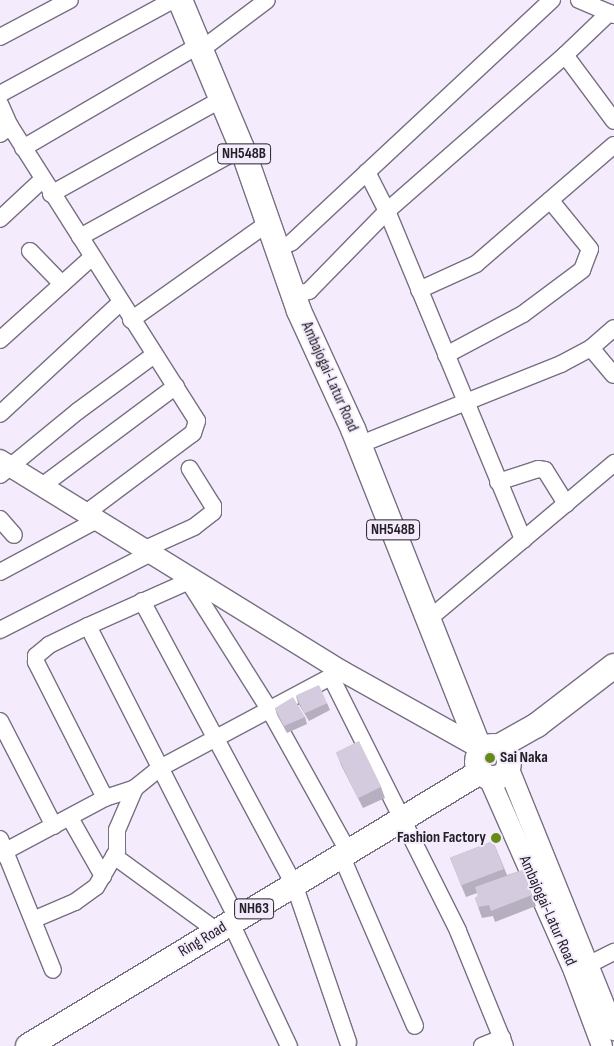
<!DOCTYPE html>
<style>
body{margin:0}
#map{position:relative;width:614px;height:1046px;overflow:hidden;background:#f4ecfc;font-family:"Sofia Sans Condensed",sans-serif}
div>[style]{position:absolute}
.roads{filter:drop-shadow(1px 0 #786f81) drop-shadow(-1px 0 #786f81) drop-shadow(0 1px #786f81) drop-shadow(0 -1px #786f81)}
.minor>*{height:16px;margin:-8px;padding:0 8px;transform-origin:8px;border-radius:8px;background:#fff}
.major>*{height:20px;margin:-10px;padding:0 10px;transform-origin:10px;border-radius:10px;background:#fff}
.highway>*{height:24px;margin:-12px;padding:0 12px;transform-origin:12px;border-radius:12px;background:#fff}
.highway>.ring{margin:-12px;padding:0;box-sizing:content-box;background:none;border:24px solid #fff;border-radius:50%}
.wall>*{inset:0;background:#b6afbf}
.building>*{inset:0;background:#d4cbde;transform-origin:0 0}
.dots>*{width:14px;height:14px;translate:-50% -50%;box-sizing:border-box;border:2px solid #f4ecfc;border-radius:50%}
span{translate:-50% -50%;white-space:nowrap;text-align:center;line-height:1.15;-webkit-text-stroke:4px #f4ecfc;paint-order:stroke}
.shield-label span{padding:1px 4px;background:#f4ecfc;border:1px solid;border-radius:4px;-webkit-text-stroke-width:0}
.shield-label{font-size:15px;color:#232027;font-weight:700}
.street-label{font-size:16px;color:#232027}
.poi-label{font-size:16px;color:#232027;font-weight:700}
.left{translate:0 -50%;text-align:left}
.right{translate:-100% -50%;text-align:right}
</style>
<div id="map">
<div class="roads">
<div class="minor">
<i style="left:579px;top:0;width:33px;rotate:23deg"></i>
<i style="left:0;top:37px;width:79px;rotate:-27.9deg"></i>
<i style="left:210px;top:43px;width:71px;rotate:-37deg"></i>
<i style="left:565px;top:55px;width:61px;rotate:-43.7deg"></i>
<i style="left:609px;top:13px;width:5px;rotate:22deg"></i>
<i style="left:0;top:94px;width:197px;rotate:-28.5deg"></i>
<i style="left:0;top:104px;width:24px;rotate:66deg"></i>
<i style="left:0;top:134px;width:13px;rotate:-39deg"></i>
<i style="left:10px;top:126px;width:349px;rotate:57.6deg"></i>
<i style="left:197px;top:421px;width:13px;rotate:108deg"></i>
<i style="left:193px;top:433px;width:134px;rotate:143.2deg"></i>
<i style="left:23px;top:148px;width:204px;rotate:-30.3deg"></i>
<i style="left:367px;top:172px;width:44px;rotate:62.9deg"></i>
<i style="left:387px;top:211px;width:356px;rotate:67.5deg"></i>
<i style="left:51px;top:194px;width:196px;rotate:-29.1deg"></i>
<i style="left:0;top:219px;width:57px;rotate:-42.9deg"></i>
<i style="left:80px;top:237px;width:185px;rotate:-28.8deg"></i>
<i style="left:291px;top:243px;width:357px;rotate:-43deg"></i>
<i style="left:30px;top:251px;width:46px;rotate:45.9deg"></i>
<i style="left:419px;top:290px;width:63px;rotate:-24.5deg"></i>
<i style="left:476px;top:264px;width:182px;rotate:-40.8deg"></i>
<i style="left:294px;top:295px;width:16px;rotate:-15deg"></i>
<i style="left:309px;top:291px;width:112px;rotate:-45.7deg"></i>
<i style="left:387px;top:211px;width:237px;rotate:-41.2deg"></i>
<i style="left:565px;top:55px;width:82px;rotate:53.4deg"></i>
<i style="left:131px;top:320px;width:168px;rotate:-35.3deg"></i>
<i style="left:0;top:340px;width:122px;rotate:-42deg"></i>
<i style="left:591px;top:348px;width:35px;rotate:50deg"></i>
<i style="left:446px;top:355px;width:87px;rotate:-28deg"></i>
<i style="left:523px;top:314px;width:74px;rotate:-36.7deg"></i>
<i style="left:582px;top:270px;width:22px;rotate:-69deg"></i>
<i style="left:590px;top:249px;width:63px;rotate:-129.2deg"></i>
<i style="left:0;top:414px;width:163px;rotate:-42.8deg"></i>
<i style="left:371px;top:440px;width:205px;rotate:-21.8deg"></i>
<i style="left:561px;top:364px;width:34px;rotate:-28deg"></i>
<i style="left:591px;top:348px;width:30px;rotate:-41deg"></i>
<i style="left:0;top:475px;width:101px;rotate:-39.4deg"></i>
<i style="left:78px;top:411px;width:94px;rotate:-36.4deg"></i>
<i style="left:498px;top:482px;width:42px;rotate:-18deg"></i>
<i style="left:538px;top:469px;width:7px;rotate:8deg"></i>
<i style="left:545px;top:470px;width:40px;rotate:58deg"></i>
<i style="left:42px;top:486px;width:167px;rotate:-36.7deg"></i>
<i style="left:0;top:519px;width:21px;rotate:49deg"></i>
<i style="left:145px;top:549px;width:54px;rotate:-24.2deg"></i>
<i style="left:194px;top:527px;width:24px;rotate:-38deg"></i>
<i style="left:213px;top:512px;width:6px;rotate:-90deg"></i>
<i style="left:213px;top:506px;width:44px;rotate:-121.9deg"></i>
<i style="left:0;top:572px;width:110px;rotate:-28.2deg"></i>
<i style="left:184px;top:574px;width:160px;rotate:57.8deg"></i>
<i style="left:269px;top:709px;width:162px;rotate:60.9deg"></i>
<i style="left:142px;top:601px;width:321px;rotate:61.8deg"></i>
<i style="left:294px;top:884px;width:167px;rotate:71.1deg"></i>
<i style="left:430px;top:618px;width:241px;rotate:-40.1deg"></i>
<i style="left:88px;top:626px;width:329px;rotate:63deg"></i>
<i style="left:0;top:630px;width:169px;rotate:-27deg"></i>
<i style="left:331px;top:677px;width:284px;rotate:63.4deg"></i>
<i style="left:458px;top:931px;width:124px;rotate:67.8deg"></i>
<i style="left:0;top:721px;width:118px;rotate:62.8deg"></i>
<i style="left:105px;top:798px;width:153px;rotate:-116.9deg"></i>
<i style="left:36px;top:662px;width:6px;rotate:-90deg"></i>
<i style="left:36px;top:656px;width:17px;rotate:-40deg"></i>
<i style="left:49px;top:645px;width:43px;rotate:-26deg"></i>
<i style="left:88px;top:626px;width:111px;rotate:-24deg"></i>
<i style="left:70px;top:818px;width:67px;rotate:60.4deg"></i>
<i style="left:0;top:839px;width:141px;rotate:68deg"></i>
<i style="left:0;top:854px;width:119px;rotate:-28.1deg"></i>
<i style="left:105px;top:798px;width:32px;rotate:-18deg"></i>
<i style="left:135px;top:788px;width:32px;rotate:-39deg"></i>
<i style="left:160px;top:768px;width:204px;rotate:-28.1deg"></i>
<i style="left:341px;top:855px;width:186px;rotate:66.6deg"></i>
<i style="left:114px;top:856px;width:127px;rotate:36.1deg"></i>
<i style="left:35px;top:919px;width:43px;rotate:-23deg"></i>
<i style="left:75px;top:902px;width:26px;rotate:-36deg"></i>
<i style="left:96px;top:887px;width:42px;rotate:-59.7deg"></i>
<i style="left:117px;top:851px;width:21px;rotate:-90deg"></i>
<i style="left:117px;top:830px;width:46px;rotate:-66.8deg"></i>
<i style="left:231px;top:923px;width:136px;rotate:64.8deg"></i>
<i style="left:588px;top:965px;width:29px;rotate:-27deg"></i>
<i style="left:482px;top:1046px;width:22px;rotate:-22deg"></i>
</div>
<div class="major">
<i style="left:0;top:460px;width:402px;rotate:31.7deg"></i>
<i style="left:342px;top:671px;width:156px;rotate:29.2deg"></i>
<i style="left:508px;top:767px;width:284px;rotate:68deg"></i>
<i style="left:489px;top:778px;width:211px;rotate:66.2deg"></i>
<i style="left:574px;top:971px;width:80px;rotate:69.5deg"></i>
</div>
<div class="highway">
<i style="left:180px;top:0;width:160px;rotate:67.3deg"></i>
<i style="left:242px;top:148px;width:173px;rotate:70.7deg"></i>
<i style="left:299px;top:311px;width:130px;rotate:65.4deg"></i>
<i style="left:353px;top:429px;width:347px;rotate:68.4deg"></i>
<i class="ring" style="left:477px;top:746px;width:8px;height:8px"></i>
<i style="left:498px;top:747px;width:45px;rotate:-29.4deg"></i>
<i style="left:537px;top:725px;width:97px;rotate:-37.5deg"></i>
<i style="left:28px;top:1046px;width:529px;rotate:-31.22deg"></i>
</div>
</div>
<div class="wall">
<i style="clip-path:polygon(296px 696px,327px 703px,330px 710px,309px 721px,298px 703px)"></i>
<i style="clip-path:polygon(275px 708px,305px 717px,307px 724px,287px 733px,277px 715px)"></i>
<i style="clip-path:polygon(337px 754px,381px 787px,385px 798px,363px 808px,341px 765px)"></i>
<i style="clip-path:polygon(493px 841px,507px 875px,523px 870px,536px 906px,495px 922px,493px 916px,482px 918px,475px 898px,478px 896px,477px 893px,466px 897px,450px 858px)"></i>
</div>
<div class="building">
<i style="left:319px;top:685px;width:20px;height:25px;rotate:66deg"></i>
<i style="clip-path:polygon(293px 697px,305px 717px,284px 726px,275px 708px)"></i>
<i style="left:359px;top:741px;width:51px;height:26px;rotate:64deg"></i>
<i style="left:493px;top:841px;width:30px;height:46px;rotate:69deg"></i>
<i style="clip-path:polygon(523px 870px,532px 895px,491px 911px,489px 905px,478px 907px,475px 898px,478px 896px,475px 887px)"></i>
</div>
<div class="dots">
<i style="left:490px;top:758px;background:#648b17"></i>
<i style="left:496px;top:838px;background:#648b17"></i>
</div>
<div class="shield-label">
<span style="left:244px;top:154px">NH548B</span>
<span style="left:393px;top:530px">NH548B</span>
<span style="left:254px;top:909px">NH63</span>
</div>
<div class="street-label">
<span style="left:329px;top:377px;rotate:66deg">Ambajogai-Latur Road</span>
<span style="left:547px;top:911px;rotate:66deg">Ambajogai-Latur Road</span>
<span style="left:203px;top:940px;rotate:-31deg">Ring Road</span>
</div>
<div class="poi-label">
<span class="left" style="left:500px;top:758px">Sai Naka</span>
<span class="right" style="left:486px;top:838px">Fashion Factory</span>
</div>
</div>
